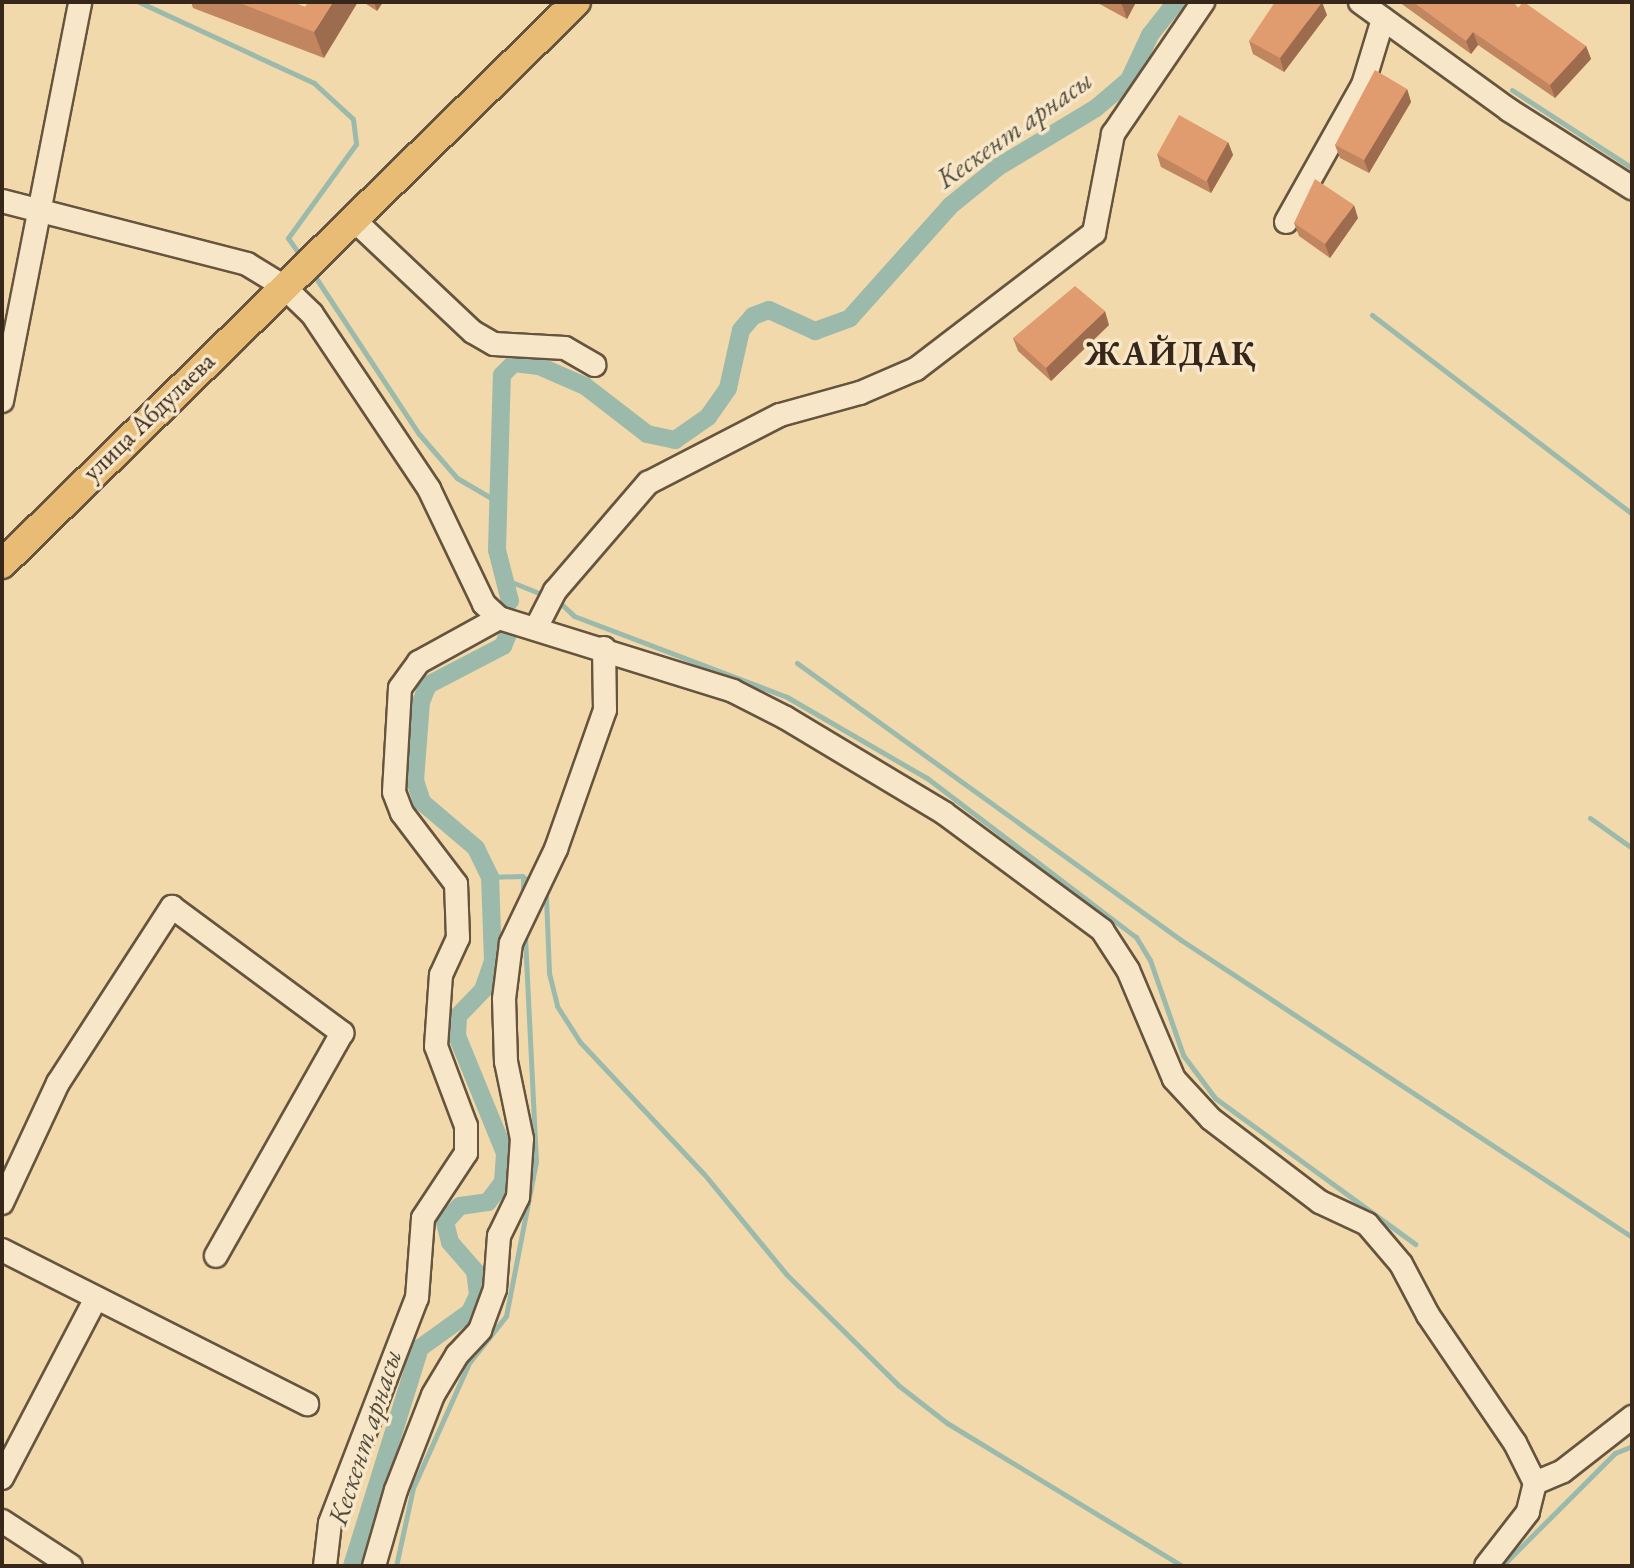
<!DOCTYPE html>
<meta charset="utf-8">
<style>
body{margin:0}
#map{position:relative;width:1634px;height:1568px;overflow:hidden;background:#f2d9ab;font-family:"EB Garamond",serif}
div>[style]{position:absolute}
.stream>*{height:5px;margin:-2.5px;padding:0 2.5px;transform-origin:2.5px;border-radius:2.5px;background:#9bbaac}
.canal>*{height:18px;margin:-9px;padding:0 9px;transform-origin:9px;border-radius:9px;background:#9bbaac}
.roads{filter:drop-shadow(2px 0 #66543e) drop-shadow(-2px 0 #66543e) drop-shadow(0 2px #66543e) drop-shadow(0 -2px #66543e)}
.minor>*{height:22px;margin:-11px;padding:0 11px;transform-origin:11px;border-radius:11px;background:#f7e6c8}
.major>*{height:28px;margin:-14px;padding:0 14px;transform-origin:14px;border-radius:14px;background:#e9bc76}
.wall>*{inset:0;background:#c1855f}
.shaded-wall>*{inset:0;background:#9d6c4e}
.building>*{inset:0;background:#e09b6f;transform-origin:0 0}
span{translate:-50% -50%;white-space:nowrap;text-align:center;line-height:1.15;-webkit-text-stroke:7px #f7e6c8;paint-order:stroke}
.street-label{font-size:26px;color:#37271a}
.water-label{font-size:28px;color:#504c3e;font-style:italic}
.district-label{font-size:34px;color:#37271a;font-weight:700;letter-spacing:2px}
.frame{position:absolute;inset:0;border:4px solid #37271a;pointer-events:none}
</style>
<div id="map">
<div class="stream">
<i style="left:139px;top:2px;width:193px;rotate:24.8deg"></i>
<i style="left:314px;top:83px;width:53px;rotate:42.7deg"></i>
<i style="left:353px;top:119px;width:25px;rotate:83deg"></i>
<i style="left:356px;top:144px;width:116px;rotate:125.9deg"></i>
<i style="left:288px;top:238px;width:24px;rotate:55deg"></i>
<i style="left:1512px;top:90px;width:143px;rotate:33deg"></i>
<i style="left:312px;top:272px;width:194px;rotate:56.6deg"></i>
<i style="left:419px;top:434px;width:58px;rotate:49.2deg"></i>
<i style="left:457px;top:478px;width:48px;rotate:30.3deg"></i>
<i style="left:1372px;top:315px;width:327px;rotate:37.4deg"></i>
<i style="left:504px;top:579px;width:43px;rotate:21.8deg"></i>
<i style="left:557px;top:600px;width:23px;rotate:43deg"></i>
<i style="left:574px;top:616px;width:228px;rotate:20.8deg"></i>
<i style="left:787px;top:697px;width:162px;rotate:30.1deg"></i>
<i style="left:927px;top:778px;width:263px;rotate:37.3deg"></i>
<i style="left:1136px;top:937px;width:27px;rotate:59deg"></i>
<i style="left:1150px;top:960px;width:101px;rotate:70.8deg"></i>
<i style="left:1183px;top:1055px;width:54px;rotate:53.3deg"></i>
<i style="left:1215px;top:1098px;width:248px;rotate:36.1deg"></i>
<i style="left:797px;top:663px;width:473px;rotate:35.8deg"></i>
<i style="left:1181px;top:940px;width:540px;rotate:33.37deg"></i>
<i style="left:1590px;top:818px;width:52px;rotate:35.5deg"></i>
<i style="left:490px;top:877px;width:32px;rotate:-2deg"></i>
<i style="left:522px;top:876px;width:14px;rotate:39deg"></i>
<i style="left:523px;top:877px;width:22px;rotate:90deg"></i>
<i style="left:540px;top:892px;width:8px;rotate:40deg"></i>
<i style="left:546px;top:897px;width:76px;rotate:87.7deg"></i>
<i style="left:549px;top:973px;width:34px;rotate:76deg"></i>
<i style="left:557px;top:1006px;width:43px;rotate:57.4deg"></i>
<i style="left:580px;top:1042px;width:181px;rotate:46.8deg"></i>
<i style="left:704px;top:1174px;width:129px;rotate:50.6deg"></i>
<i style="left:786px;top:1274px;width:158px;rotate:44.7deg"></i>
<i style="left:898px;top:1385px;width:62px;rotate:37.8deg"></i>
<i style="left:947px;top:1423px;width:275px;rotate:31.3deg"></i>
<i style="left:396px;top:1566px;width:80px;rotate:-77.7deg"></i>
<i style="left:413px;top:1488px;width:137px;rotate:-65.9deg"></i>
<i style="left:469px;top:1363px;width:60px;rotate:-51.8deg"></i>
<i style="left:506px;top:1316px;width:157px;rotate:-79deg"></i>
<i style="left:536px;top:1162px;width:229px;rotate:-92.8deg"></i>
<i style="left:1502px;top:1566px;width:160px;rotate:-45deg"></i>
<i style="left:1615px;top:1453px;width:18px;rotate:-22deg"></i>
</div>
<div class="canal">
<i style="left:510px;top:601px;width:53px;rotate:-104.3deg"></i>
<i style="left:497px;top:550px;width:175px;rotate:-88.4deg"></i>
<i style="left:502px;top:375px;width:17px;rotate:-45deg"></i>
<i style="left:514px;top:363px;width:25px;rotate:7deg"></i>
<i style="left:539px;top:366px;width:50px;rotate:23.5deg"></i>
<i style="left:585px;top:386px;width:78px;rotate:37.7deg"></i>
<i style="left:647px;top:434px;width:29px;rotate:12deg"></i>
<i style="left:675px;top:440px;width:40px;rotate:-34.9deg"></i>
<i style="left:708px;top:417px;width:35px;rotate:-55deg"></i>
<i style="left:728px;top:388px;width:59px;rotate:-77.4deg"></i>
<i style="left:741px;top:330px;width:18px;rotate:-49deg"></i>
<i style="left:753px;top:316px;width:17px;rotate:-21deg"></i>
<i style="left:769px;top:310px;width:51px;rotate:24.5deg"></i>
<i style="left:815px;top:331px;width:37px;rotate:-20deg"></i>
<i style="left:850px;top:318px;width:150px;rotate:-48.2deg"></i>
<i style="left:950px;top:206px;width:62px;rotate:-39.1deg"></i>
<i style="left:998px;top:167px;width:114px;rotate:-31deg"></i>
<i style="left:1096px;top:108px;width:43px;rotate:-40.3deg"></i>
<i style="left:1129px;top:80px;width:50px;rotate:-65deg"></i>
<i style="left:1150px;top:35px;width:42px;rotate:-51.8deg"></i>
<i style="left:352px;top:1566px;width:228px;rotate:-72.7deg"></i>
<i style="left:420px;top:1348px;width:62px;rotate:-35.8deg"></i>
<i style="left:470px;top:1312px;width:19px;rotate:-65deg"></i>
<i style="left:478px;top:1295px;width:24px;rotate:-97deg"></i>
<i style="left:475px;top:1271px;width:38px;rotate:-131deg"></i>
<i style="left:450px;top:1242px;width:21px;rotate:-104deg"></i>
<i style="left:445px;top:1222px;width:22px;rotate:-47deg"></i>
<i style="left:460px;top:1206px;width:28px;rotate:-8deg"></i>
<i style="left:488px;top:1202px;width:25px;rotate:-53deg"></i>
<i style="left:503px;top:1182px;width:29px;rotate:-86deg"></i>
<i style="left:505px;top:1153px;width:126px;rotate:-112.3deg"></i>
<i style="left:457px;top:1036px;width:20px;rotate:-87deg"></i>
<i style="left:458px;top:1016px;width:36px;rotate:-46deg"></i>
<i style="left:483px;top:990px;width:31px;rotate:-71deg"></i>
<i style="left:493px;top:961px;width:84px;rotate:-92deg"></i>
<i style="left:490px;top:877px;width:32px;rotate:-116deg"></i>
<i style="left:476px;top:848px;width:71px;rotate:-139.6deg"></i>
<i style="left:422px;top:802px;width:22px;rotate:-108deg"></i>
<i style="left:415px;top:781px;width:79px;rotate:-85.7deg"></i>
<i style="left:421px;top:702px;width:18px;rotate:-68deg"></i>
<i style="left:428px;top:685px;width:85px;rotate:-27.5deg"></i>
<i style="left:503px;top:646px;width:15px;rotate:-67deg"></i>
</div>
<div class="roads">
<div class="minor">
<i style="left:1360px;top:2px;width:184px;rotate:35.9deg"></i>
<i style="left:1509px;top:110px;width:146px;rotate:32.4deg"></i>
<i style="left:2px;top:201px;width:253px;rotate:14.4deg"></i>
<i style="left:247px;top:264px;width:42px;rotate:31.4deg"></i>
<i style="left:283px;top:286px;width:40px;rotate:44deg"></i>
<i style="left:312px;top:314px;width:211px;rotate:56.2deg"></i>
<i style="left:429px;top:489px;width:127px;rotate:64.4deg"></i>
<i style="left:484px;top:604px;width:21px;rotate:43deg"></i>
<i style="left:499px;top:618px;width:245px;rotate:17.3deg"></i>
<i style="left:733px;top:691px;width:59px;rotate:27deg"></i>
<i style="left:786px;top:718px;width:184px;rotate:31deg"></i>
<i style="left:944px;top:813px;width:197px;rotate:36.5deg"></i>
<i style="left:1102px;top:930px;width:48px;rotate:57deg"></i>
<i style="left:1128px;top:970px;width:118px;rotate:67.1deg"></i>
<i style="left:1174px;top:1079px;width:54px;rotate:47.2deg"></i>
<i style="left:1211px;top:1119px;width:137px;rotate:37.3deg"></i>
<i style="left:1320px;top:1202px;width:52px;rotate:25.1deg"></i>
<i style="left:1367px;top:1224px;width:52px;rotate:49.6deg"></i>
<i style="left:1401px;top:1264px;width:58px;rotate:62.1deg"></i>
<i style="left:1428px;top:1315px;width:155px;rotate:55.8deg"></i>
<i style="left:1515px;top:1443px;width:45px;rotate:63.4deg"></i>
<i style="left:1535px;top:1483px;width:30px;rotate:104deg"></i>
<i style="left:1528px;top:1512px;width:68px;rotate:127.9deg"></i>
<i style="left:353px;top:219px;width:165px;rotate:43.3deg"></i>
<i style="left:473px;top:332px;width:24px;rotate:30deg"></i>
<i style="left:494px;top:344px;width:71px;rotate:3.2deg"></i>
<i style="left:565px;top:348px;width:34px;rotate:30deg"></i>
<i style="left:1286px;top:222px;width:157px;rotate:-60.7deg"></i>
<i style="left:1363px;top:85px;width:69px;rotate:-73.1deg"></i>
<i style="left:2px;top:401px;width:407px;rotate:-78.9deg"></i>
<i style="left:536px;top:628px;width:42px;rotate:-62.8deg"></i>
<i style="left:555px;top:591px;width:143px;rotate:-49.3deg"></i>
<i style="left:648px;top:483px;width:148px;rotate:-27.3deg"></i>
<i style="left:780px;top:415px;width:83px;rotate:-15.4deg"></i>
<i style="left:860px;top:393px;width:61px;rotate:-23.2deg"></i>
<i style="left:916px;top:369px;width:224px;rotate:-37.4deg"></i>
<i style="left:1094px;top:233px;width:101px;rotate:-79.1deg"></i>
<i style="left:1113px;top:134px;width:160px;rotate:-55.7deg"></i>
<i style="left:2px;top:1203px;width:132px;rotate:-65deg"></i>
<i style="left:58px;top:1083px;width:210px;rotate:-57.1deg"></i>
<i style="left:172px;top:907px;width:212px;rotate:36.5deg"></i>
<i style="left:342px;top:1033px;width:256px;rotate:119.5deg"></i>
<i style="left:2px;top:1250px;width:342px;rotate:26.8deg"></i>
<i style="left:2px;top:1478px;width:203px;rotate:-62.4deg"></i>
<i style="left:1535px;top:1483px;width:30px;rotate:-23deg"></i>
<i style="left:1563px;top:1471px;width:88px;rotate:-38deg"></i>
<i style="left:2px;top:1521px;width:82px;rotate:33.1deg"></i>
<i style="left:325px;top:1566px;width:43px;rotate:-83.4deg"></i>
<i style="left:330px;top:1523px;width:241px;rotate:-68.9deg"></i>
<i style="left:417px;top:1298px;width:80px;rotate:-85.7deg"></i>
<i style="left:423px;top:1218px;width:78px;rotate:-56.5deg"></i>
<i style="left:466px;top:1153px;width:27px;rotate:-90deg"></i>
<i style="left:466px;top:1126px;width:85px;rotate:-110.6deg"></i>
<i style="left:436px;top:1046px;width:71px;rotate:-86deg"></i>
<i style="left:441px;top:975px;width:41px;rotate:-65.3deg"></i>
<i style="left:458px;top:938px;width:54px;rotate:-92.1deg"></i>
<i style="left:456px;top:884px;width:89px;rotate:-127.3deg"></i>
<i style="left:402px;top:813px;width:22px;rotate:-111deg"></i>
<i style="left:394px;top:792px;width:104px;rotate:-86.7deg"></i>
<i style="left:400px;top:688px;width:32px;rotate:-54deg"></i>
<i style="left:419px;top:662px;width:91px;rotate:-28.8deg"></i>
<i style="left:374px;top:1566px;width:79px;rotate:-73.9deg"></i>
<i style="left:396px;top:1490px;width:102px;rotate:-68.7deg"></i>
<i style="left:433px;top:1395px;width:47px;rotate:-59deg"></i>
<i style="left:457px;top:1355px;width:34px;rotate:-47deg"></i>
<i style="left:480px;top:1330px;width:44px;rotate:-69.9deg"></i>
<i style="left:495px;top:1289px;width:53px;rotate:-85.7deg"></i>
<i style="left:499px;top:1236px;width:43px;rotate:-64deg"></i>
<i style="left:518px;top:1197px;width:58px;rotate:-86.1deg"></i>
<i style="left:522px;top:1139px;width:79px;rotate:-101.7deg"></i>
<i style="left:506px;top:1062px;width:63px;rotate:-91.8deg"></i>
<i style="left:504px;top:999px;width:56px;rotate:-82.9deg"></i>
<i style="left:511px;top:943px;width:104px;rotate:-64.4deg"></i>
<i style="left:556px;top:849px;width:147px;rotate:-70.6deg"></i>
<i style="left:605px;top:710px;width:62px;rotate:-90.9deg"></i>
</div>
<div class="major">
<i style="left:2px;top:564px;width:803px;rotate:-44.39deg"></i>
</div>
</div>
<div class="wall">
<i style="clip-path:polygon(191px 2px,292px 2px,305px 7px,309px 2px,324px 58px,193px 8px)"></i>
<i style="clip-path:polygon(363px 2px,383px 2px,377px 11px)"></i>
<i style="clip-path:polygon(1096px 2px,1136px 2px,1127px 19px)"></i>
<i style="clip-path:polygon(1399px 2px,1513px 2px,1518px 8px,1586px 46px,1591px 59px,1555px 98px,1478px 45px,1471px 54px)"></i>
<i style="clip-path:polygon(1327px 15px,1284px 72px,1253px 54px,1249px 41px)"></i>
<i style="clip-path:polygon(1407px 89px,1411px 102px,1369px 173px,1340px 158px,1335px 145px)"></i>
<i style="clip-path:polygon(1228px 142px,1233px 155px,1211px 193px,1161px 167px,1157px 154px)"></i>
<i style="clip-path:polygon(1358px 218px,1330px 258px,1299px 236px,1294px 223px)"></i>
<i style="clip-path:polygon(1109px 325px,1051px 381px,1018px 351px,1013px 338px)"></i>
</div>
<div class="shaded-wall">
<i style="clip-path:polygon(333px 2px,358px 2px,324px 58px,314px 32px)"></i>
<i style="clip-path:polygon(374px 2px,383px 2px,377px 11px)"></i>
<i style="clip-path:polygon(1121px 2px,1136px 2px,1127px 19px)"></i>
<i style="clip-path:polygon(1322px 2px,1327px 15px,1284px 72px,1280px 58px)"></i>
<i style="clip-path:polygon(1473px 32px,1478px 45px,1471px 54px,1466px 41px)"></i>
<i style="clip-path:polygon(1586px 46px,1591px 59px,1555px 98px,1550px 85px)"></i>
<i style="clip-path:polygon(1407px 89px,1411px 102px,1369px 173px,1364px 160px)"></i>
<i style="clip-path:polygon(1228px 142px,1233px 155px,1211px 193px,1207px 180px)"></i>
<i style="clip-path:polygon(1354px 205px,1358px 218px,1330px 258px,1325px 244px)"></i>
<i style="clip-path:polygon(1105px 311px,1109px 325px,1051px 381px,1046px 368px)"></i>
</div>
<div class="building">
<i style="clip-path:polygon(237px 2px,292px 2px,305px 7px,309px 2px,333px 2px,314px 32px)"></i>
<i style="clip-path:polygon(1275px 2px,1322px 2px,1280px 58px,1249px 41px)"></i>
<i style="clip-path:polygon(1413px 2px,1513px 2px,1518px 8px,1523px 2px,1524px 2px,1586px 46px,1550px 85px,1473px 32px,1466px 41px)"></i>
<i style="clip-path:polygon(1375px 70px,1407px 89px,1364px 160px,1335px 145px)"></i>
<i style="left:1179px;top:115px;width:56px;height:45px;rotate:29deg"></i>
<i style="clip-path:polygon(1315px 179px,1354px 205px,1325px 244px,1294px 223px)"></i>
<i style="clip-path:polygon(1075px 286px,1105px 311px,1046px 368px,1013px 338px)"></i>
</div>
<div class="street-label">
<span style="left:149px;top:417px;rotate:-44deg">улица Абдулаева</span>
</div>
<div class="water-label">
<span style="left:1014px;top:129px;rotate:-35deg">Кескент арнасы</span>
<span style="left:364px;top:1437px;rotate:-72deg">Кескент арнасы</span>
</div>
<div class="district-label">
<span style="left:1171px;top:354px">ЖАЙДАҚ</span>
</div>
<div class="frame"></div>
</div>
